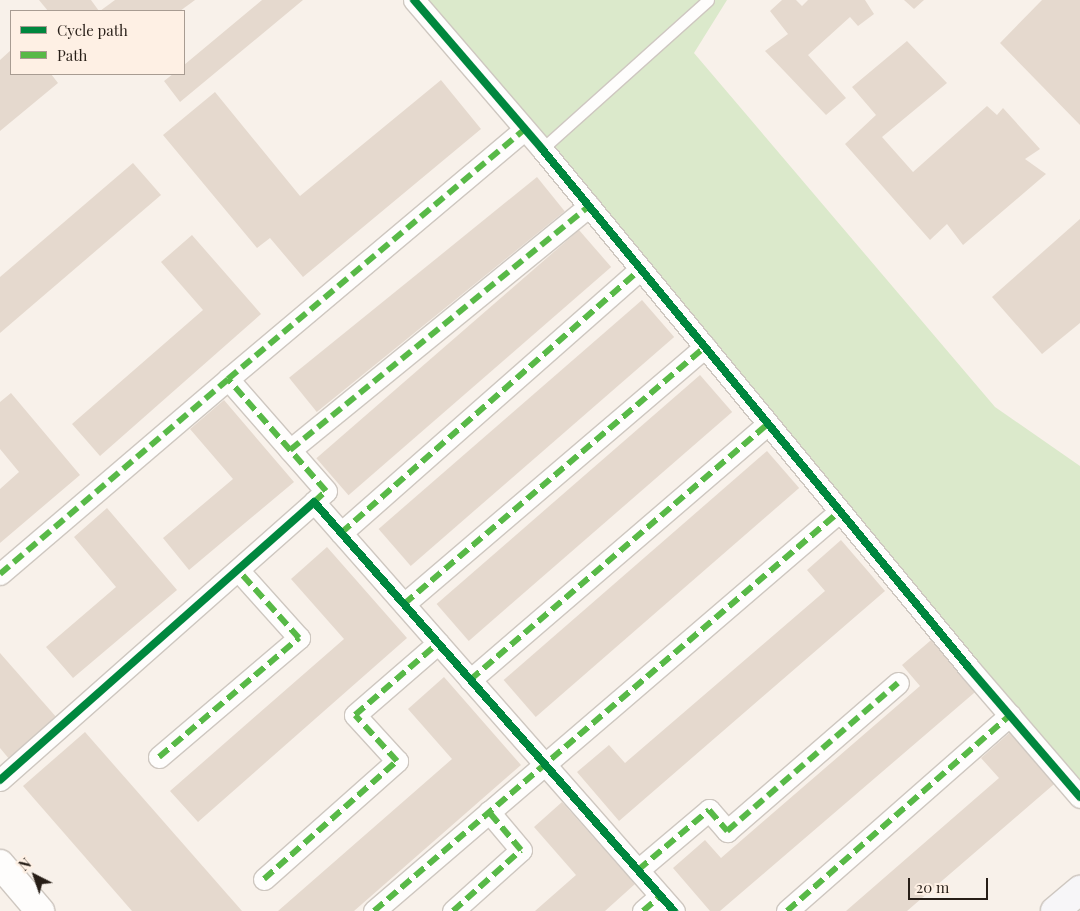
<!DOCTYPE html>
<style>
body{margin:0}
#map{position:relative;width:1080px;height:911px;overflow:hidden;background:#f8f1ea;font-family:"Playfair Display",serif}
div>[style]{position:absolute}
.green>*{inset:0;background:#dbe9cb}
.building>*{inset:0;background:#e5d9ce;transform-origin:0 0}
.roads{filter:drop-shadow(1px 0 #cec7c0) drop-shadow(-1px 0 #cec7c0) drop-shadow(0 1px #cec7c0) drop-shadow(0 -1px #cec7c0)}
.service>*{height:11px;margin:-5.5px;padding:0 5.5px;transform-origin:5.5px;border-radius:5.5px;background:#fefdfc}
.minor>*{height:21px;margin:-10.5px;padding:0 10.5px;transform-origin:10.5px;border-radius:10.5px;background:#fefdfc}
.tertiary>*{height:28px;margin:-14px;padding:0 14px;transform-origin:14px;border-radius:14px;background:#fefdfc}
.secondary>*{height:28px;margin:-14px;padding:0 14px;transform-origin:14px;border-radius:14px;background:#f7f6f8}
.quiet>*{height:6px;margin-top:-3px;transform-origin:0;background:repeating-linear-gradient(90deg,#58b947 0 12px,transparent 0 18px)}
.cycleway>*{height:8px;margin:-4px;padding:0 4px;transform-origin:4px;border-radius:4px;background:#00873e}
span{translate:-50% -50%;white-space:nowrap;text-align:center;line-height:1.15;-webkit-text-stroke:4px #fef0e4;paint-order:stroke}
.legend{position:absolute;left:10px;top:10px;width:175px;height:65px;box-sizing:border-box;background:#fef0e4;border:1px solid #a89c92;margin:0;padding:6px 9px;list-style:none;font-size:15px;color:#271e17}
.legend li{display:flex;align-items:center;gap:10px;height:25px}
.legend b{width:25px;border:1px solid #a89c92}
.north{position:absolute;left:10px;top:851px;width:50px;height:50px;-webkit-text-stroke:4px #fef0e4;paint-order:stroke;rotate:319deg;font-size:14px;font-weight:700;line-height:20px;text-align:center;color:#271e17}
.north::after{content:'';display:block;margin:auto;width:18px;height:22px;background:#271e17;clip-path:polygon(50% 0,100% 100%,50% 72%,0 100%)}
.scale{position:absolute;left:908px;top:878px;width:80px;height:22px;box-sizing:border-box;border:2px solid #271e17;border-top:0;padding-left:6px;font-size:15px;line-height:18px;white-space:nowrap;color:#271e17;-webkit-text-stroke:4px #fef0e4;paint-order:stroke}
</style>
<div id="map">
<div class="green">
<i style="clip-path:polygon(414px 0,727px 0,694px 53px,995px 407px,1080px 466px,1080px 797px)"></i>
</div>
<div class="building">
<i style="clip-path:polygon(39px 0,91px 0,99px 11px,48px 11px)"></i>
<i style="clip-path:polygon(115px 0,195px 0,180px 11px,100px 11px)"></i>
<i style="clip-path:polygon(262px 0,303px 0,180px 102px,164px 81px,173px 74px,184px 74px,184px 65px)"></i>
<i style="clip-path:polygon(782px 0,796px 0,802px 6px,808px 0,865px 0,874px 14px,858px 26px,850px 17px,808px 55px,846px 98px,826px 115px,765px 51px,788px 34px,770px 11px)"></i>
<i style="clip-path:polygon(904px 0,924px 0,914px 9px)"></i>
<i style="clip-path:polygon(1042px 0,1080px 0,1080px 125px,1000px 43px)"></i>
<i style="clip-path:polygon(907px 41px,947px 83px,882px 137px,913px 172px,987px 106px,997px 115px,1003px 108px,1040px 149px,1025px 159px,1046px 174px,963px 245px,947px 224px,930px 240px,845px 144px,876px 115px,852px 87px)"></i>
<i style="clip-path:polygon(11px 50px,11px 74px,51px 74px,58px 83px,0 131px,0 60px)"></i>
<i style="clip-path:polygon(441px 80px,481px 129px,303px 277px,270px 238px,257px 248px,163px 135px,215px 92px,300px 196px)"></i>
<i style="clip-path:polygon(133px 163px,161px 195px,0 333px,0 277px)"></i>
<i style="left:537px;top:177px;width:44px;height:319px;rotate:51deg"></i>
<i style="clip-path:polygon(1080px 219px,1080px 323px,1042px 354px,992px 297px)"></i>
<i style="left:579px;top:230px;width:49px;height:348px;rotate:49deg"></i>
<i style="clip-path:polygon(192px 235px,261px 314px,100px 456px,72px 424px,203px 310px,161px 262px)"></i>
<i style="left:642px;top:300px;width:49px;height:349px;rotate:49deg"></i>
<i style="left:700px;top:375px;width:49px;height:349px;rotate:49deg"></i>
<i style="clip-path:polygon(11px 393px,80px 475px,0 543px,0 489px,19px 472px,0 449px,0 402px)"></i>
<i style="clip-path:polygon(224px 400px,294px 482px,189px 570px,163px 538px,233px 479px,190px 429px)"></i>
<i style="left:767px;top:451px;width:49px;height:349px;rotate:49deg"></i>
<i style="clip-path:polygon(107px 508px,177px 590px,73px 678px,46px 647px,116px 587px,74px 537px)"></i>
<i style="clip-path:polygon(841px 540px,885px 591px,619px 821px,577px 772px,609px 745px,625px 763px,825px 591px,807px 570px)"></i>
<i style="clip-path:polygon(327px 547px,407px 638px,198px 822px,170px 791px,344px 639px,291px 579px)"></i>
<i style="clip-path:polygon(937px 635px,981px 687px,720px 911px,710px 911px,673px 868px,705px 840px,721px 858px,920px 686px,902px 665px)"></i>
<i style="clip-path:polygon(0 653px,57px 718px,10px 760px,0 748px)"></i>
<i style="clip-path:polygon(444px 677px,521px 765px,354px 911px,278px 911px,452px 759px,408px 709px)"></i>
<i style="clip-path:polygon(1016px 727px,1060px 779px,907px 911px,846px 911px,999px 778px,981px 758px)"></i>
<i style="clip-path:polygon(85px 732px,242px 911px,132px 911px,23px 786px)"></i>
<i style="clip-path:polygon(562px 802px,635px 884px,605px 911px,535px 911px,576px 875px,534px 827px)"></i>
</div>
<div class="roads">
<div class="service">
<i style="left:542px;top:149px;width:223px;rotate:-41.9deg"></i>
</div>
<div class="minor">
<i style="left:414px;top:0;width:196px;rotate:49.3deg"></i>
<i style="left:542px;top:149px;width:672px;rotate:50.55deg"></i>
<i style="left:969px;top:668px;width:170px;rotate:49.3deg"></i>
<i style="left:290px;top:450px;width:386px;rotate:-39.2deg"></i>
<i style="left:314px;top:502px;width:16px;rotate:-43deg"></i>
<i style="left:326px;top:491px;width:149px;rotate:-131.2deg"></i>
<i style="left:228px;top:379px;width:387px;rotate:-40.1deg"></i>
<i style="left:341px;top:533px;width:399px;rotate:-41.4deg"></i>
<i style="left:0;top:574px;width:300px;rotate:-40.5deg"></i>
<i style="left:404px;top:604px;width:396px;rotate:-40.5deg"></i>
<i style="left:470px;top:680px;width:393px;rotate:-40.7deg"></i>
<i style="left:159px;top:757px;width:184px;rotate:-40.4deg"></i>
<i style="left:299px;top:638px;width:91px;rotate:-131.9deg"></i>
<i style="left:0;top:780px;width:419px;rotate:-41.5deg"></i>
<i style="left:314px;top:502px;width:545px;rotate:48.65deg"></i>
<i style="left:638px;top:870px;width:93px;rotate:-40.2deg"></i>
<i style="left:709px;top:810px;width:28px;rotate:49deg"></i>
<i style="left:727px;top:831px;width:226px;rotate:-40.9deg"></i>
<i style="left:264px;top:879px;width:178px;rotate:-41.6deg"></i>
<i style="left:397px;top:761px;width:62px;rotate:-132.4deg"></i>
<i style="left:355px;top:715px;width:110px;rotate:-40.9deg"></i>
<i style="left:374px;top:911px;width:614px;rotate:-40.64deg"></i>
<i style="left:453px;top:911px;width:91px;rotate:-41.9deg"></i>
<i style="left:521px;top:850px;width:50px;rotate:-130.1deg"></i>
<i style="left:643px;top:911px;width:23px;rotate:-41deg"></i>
<i style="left:787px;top:911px;width:297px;rotate:-41.3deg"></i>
</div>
<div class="tertiary">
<i style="left:0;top:864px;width:62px;rotate:49.6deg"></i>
</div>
<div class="secondary">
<i style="left:1055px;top:911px;width:33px;rotate:-40deg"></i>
</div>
</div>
<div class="quiet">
<i style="left:290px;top:450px;width:386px;rotate:-39.2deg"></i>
<i style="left:314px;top:502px;width:16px;rotate:-43deg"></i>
<i style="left:326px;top:491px;width:149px;rotate:-131.2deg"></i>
<i style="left:228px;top:379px;width:387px;rotate:-40.1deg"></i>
<i style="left:341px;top:533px;width:399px;rotate:-41.4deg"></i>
<i style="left:0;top:574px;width:300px;rotate:-40.5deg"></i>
<i style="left:404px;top:604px;width:396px;rotate:-40.5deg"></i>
<i style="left:470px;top:680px;width:393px;rotate:-40.7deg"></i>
<i style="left:159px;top:757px;width:184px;rotate:-40.4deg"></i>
<i style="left:299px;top:638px;width:91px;rotate:-131.9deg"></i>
<i style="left:638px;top:870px;width:93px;rotate:-40.2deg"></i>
<i style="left:709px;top:810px;width:28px;rotate:49deg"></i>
<i style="left:727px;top:831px;width:226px;rotate:-40.9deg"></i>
<i style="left:264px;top:879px;width:178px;rotate:-41.6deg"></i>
<i style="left:397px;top:761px;width:62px;rotate:-132.4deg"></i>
<i style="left:355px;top:715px;width:110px;rotate:-40.9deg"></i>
<i style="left:374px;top:911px;width:614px;rotate:-40.64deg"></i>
<i style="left:453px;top:911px;width:91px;rotate:-41.9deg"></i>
<i style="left:521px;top:850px;width:50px;rotate:-130.1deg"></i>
<i style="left:643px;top:911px;width:23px;rotate:-41deg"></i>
<i style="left:787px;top:911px;width:297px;rotate:-41.3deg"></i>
</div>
<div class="cycleway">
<i style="left:414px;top:0;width:196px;rotate:49.3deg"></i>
<i style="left:542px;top:149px;width:672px;rotate:50.55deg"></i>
<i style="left:969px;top:668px;width:170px;rotate:49.3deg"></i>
<i style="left:0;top:780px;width:419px;rotate:-41.5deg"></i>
<i style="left:314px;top:502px;width:545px;rotate:48.65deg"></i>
</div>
<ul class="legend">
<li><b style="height:6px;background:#00873e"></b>Cycle path</li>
<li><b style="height:6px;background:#58b947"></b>Path</li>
</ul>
<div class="north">N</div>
<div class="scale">20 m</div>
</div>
